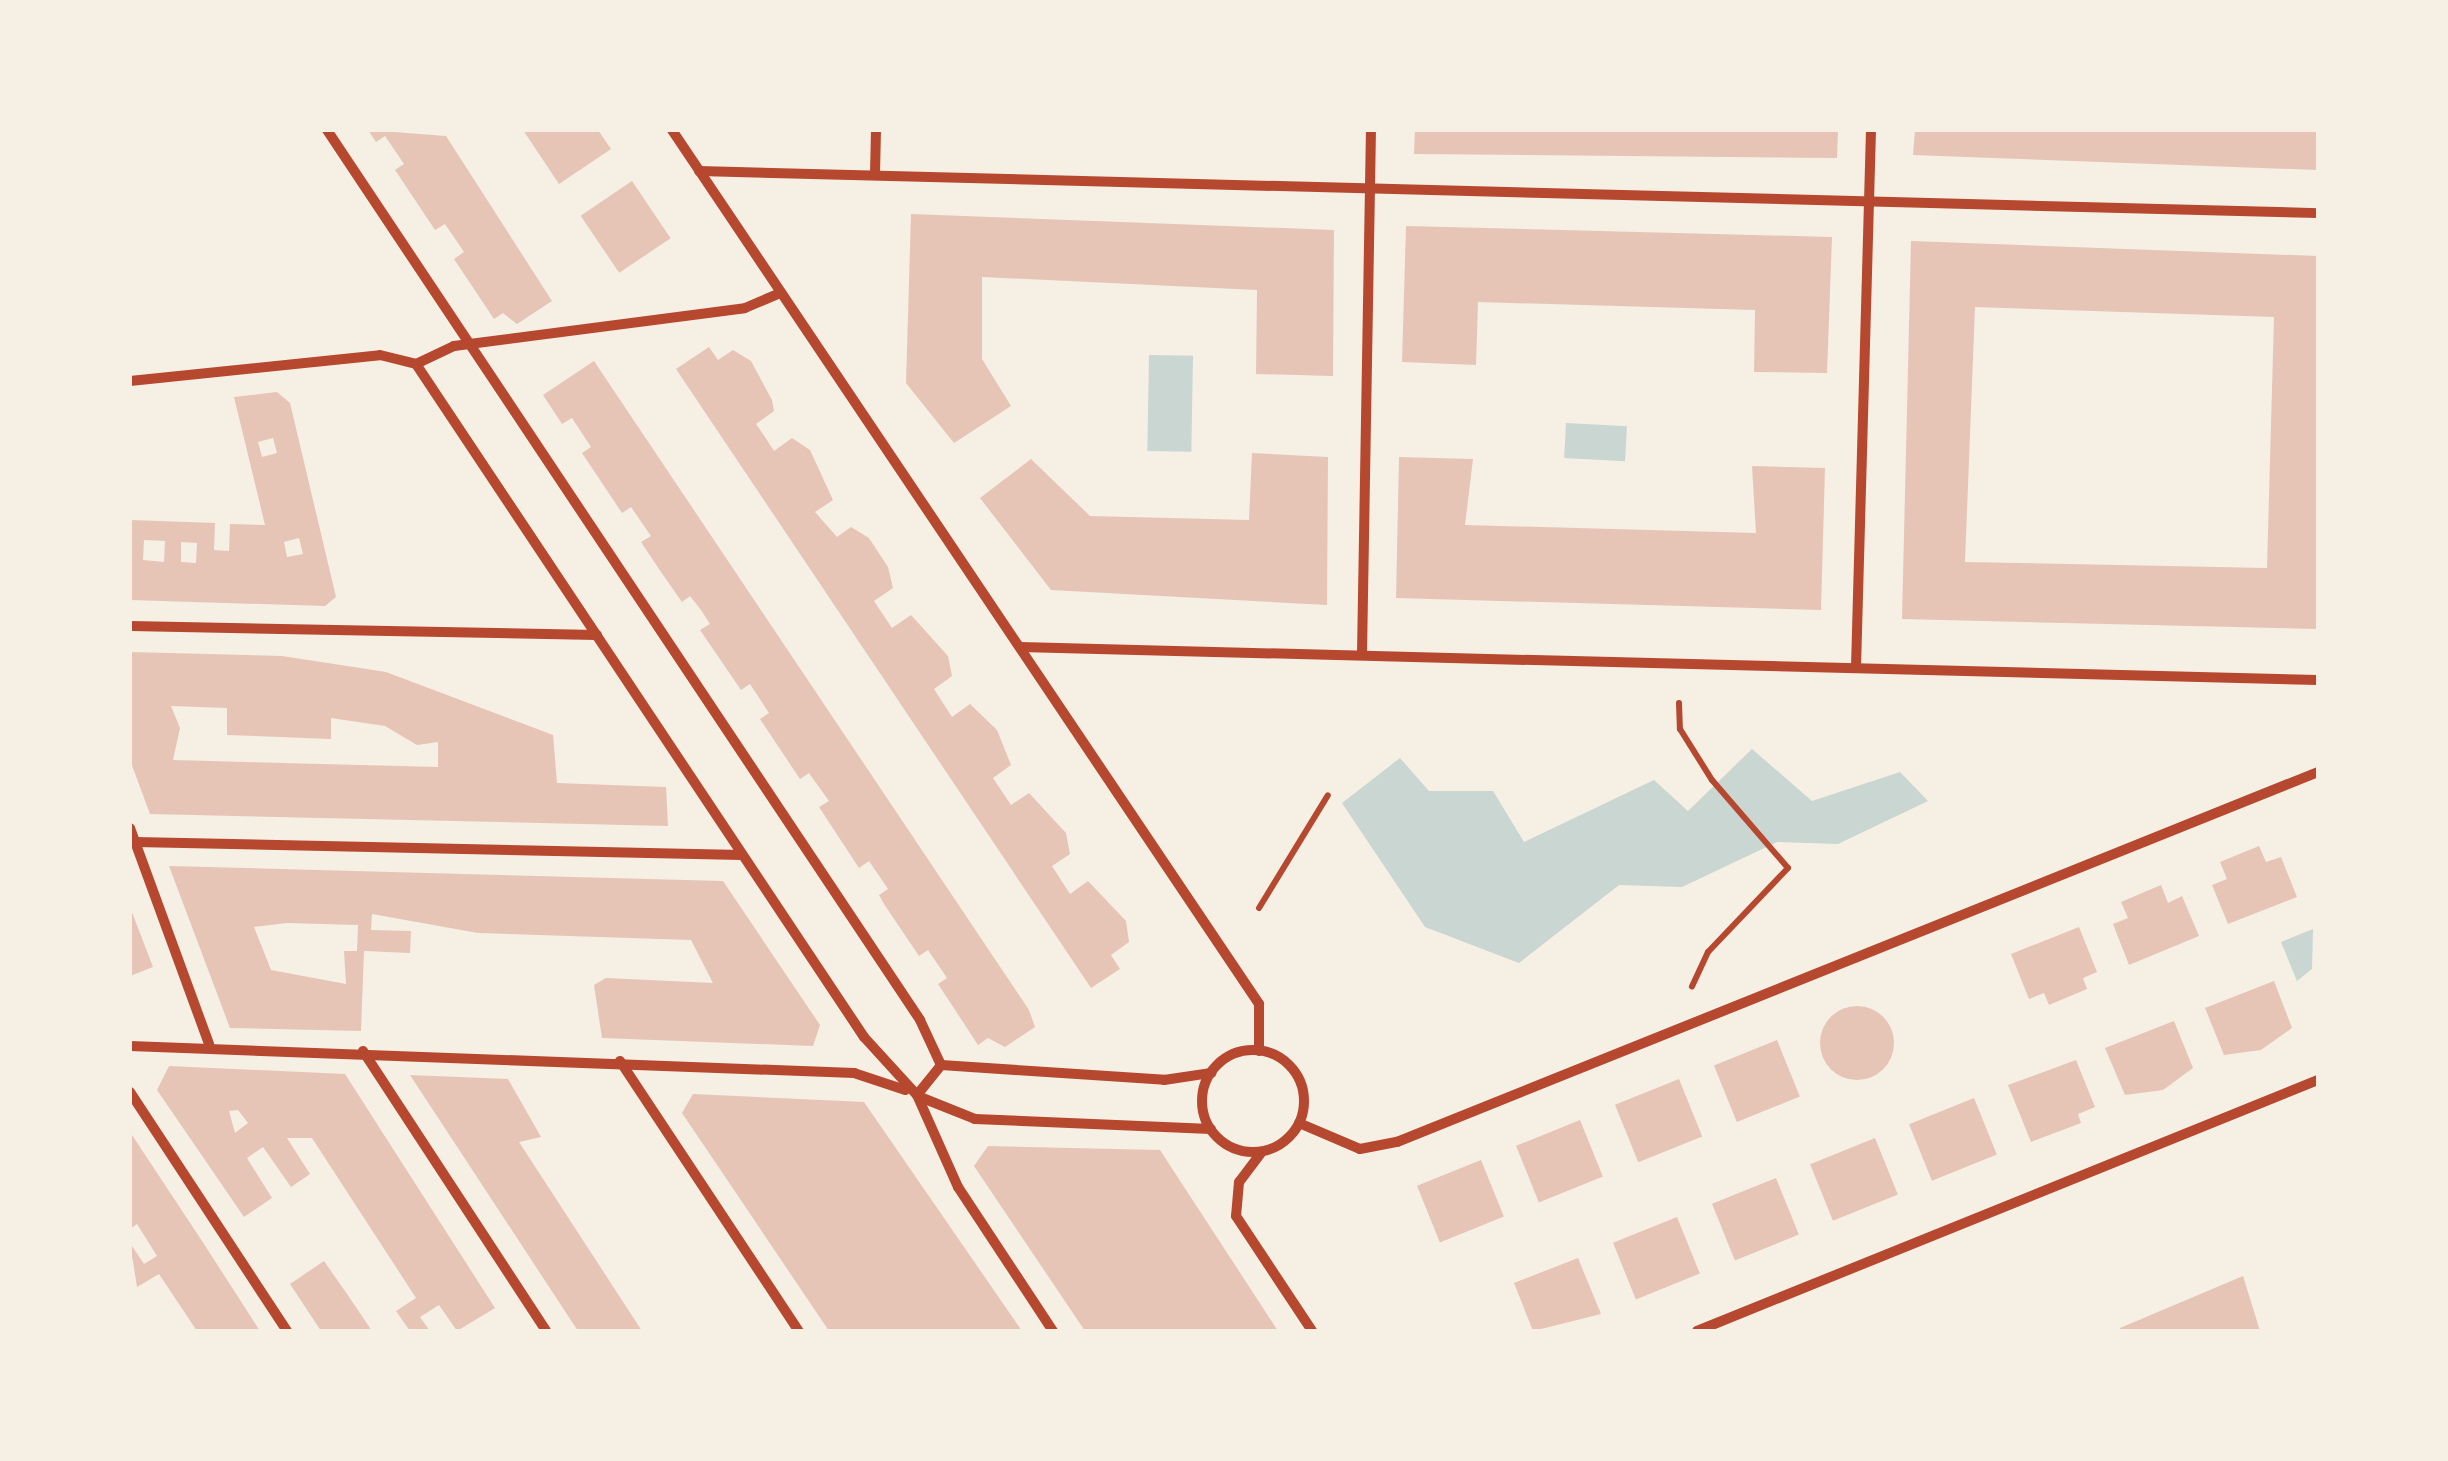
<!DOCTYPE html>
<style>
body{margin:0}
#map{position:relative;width:2448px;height:1461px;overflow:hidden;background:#f6efe4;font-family:Barlow,sans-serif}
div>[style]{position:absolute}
.water>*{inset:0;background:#c9d6d2;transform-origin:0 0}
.building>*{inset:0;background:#e6c5b7;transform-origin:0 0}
.round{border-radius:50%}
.path>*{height:6px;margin:-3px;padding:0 3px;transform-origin:3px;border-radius:3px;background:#b5482f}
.minor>*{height:10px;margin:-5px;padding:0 5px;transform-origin:5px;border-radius:5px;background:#b5482f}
.minor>.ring{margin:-5px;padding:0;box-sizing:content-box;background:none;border:10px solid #b5482f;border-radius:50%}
span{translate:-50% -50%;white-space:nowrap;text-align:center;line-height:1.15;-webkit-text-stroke:8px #f6efe4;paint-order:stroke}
.frame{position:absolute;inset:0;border:132px solid #f6efe4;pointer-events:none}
</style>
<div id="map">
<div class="water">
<i style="left:1149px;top:355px;width:44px;height:96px;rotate:1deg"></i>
<i style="left:1566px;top:423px;width:61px;height:35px;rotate:3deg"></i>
<i style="clip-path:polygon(1752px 749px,1812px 801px,1900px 772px,1928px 801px,1838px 844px,1777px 842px,1682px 887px,1619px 885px,1519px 963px,1425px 927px,1342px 803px,1400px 758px,1429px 791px,1493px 791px,1524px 842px,1654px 780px,1688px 811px)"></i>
<i style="clip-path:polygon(2313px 929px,2312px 969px,2297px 981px,2281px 942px)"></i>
</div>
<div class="building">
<i style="clip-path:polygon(368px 130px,446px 136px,552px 301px,517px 324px,503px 313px,494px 319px,454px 259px,464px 252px,445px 224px,435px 230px,395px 170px,404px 164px,385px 136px,376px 142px)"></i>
<i style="clip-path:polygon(523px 130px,598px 130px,611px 149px,559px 184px)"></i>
<i style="clip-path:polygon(1415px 130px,1838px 130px,1837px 158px,1414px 154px)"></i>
<i style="clip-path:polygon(1915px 130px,2318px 130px,2318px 170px,1913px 155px)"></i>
<i style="left:632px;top:181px;width:69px;height:62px;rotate:56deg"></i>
<i style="clip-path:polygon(911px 214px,1334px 230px,1333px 376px,1256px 374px,1257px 290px,982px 277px,982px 359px,1011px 406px,954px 443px,906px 383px)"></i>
<i style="clip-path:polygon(1406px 226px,1832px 237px,1827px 373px,1754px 372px,1755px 310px,1478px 302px,1476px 365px,1402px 362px)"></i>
<i style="clip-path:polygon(evenodd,1911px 241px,2318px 256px,2316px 629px,1902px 619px,1911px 241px,1975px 307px,2274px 317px,2267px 568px,1965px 562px,1975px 307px)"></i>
<i style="clip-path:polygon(709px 347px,718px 360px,733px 350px,751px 361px,772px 400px,774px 411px,756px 424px,765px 437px,774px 451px,792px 438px,810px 450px,833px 500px,815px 512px,837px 537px,851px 527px,869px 538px,888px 567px,893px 588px,874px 601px,892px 628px,911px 615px,948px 656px,952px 676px,934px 689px,952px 717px,970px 704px,997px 730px,1011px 765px,993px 778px,1011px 805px,1029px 793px,1066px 833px,1070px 854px,1052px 866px,1070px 894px,1088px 881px,1126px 921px,1129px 942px,1111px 955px,1120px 969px,1091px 988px,676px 369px)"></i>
<i style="clip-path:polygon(594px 361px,1029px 1010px,1035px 1027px,1005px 1047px,988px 1038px,978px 1045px,938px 984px,947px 978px,928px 950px,919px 956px,884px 904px,879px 895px,888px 889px,869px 861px,859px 868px,819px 807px,829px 801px,809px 773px,800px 779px,760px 719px,769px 713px,750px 684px,741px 690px,700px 630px,710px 624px,701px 610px,690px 596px,682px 602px,661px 572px,641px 542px,651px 536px,631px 507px,622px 513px,582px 453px,591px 447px,572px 418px,562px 424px,543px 395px)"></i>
<i style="clip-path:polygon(evenodd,277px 392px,290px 403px,336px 597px,325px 606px,130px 600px,130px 520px,215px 523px,214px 550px,229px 551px,230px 524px,265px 525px,234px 397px,277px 392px,273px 438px,277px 453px,262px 457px,258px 442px,273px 438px,277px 392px,299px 538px,303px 554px,287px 557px,284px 542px,299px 538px,277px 392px,144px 540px,165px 541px,164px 562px,143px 560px,144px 540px,277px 392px,181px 542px,197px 543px,196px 563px,181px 562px,181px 542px)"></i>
<i style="clip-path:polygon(1252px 453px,1328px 457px,1327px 605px,1051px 590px,980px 498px,1031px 459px,1090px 516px,1249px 520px)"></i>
<i style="clip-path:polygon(1399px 457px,1473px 459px,1465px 525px,1756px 533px,1752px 466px,1825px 468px,1821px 610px,1396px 598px)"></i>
<i style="clip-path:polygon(evenodd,130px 652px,282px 656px,386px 672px,553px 735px,557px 783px,666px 787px,668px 826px,150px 814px,130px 760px,130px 652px,171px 706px,227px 708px,227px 735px,331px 739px,331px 718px,385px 726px,417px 745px,438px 742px,438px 767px,173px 760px,180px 728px,171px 706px)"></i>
<i style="clip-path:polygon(2259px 846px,2266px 862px,2281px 857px,2297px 897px,2228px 924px,2212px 885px,2227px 879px,2220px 862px)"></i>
<i style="clip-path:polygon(evenodd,169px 866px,723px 881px,820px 1025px,813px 1046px,602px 1038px,594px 985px,606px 978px,713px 983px,691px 940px,478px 933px,372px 914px,371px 930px,411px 931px,410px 953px,364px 951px,361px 1031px,230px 1028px,169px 866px,287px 923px,358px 925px,357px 951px,344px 951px,346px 984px,271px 970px,254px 927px,287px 923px)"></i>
<i style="clip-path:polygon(2161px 885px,2168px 903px,2182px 896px,2199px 936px,2129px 965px,2113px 924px,2128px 918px,2121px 902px)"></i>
<i style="clip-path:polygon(130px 907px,153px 967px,130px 976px)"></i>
<i style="clip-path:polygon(2079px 927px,2097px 972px,2083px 978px,2087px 989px,2049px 1005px,2044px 993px,2029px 999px,2011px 954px)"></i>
<i style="clip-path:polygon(2274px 981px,2292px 1028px,2261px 1050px,2224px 1055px,2205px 1008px)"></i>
<i class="round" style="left:1820px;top:1006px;width:74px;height:74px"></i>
<i style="clip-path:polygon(2174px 1021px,2193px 1068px,2163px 1090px,2125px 1095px,2105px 1048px)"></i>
<i style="left:1777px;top:1040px;width:61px;height:68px;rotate:68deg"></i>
<i style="clip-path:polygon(2076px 1060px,2095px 1107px,2078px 1114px,2081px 1123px,2031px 1142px,2008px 1085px)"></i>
<i style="clip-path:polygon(evenodd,169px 1066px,345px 1074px,495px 1308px,457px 1331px,439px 1305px,420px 1317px,430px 1331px,410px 1331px,396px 1311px,416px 1298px,312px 1138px,287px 1138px,310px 1174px,291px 1187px,263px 1147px,247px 1158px,272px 1198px,244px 1217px,157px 1090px,169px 1066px,238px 1110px,248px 1123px,235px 1133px,229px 1111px,238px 1110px)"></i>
<i style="clip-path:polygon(410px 1075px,508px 1079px,541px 1137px,519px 1142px,642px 1331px,578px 1331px)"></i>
<i style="left:1679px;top:1079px;width:62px;height:69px;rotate:68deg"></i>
<i style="clip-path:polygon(693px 1094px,864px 1102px,1022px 1331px,829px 1331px,682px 1113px)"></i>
<i style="left:1974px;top:1098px;width:61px;height:70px;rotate:68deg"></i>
<i style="left:1580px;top:1120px;width:61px;height:69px;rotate:68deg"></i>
<i style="clip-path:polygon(130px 1132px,204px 1244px,260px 1331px,197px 1331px,159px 1274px,137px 1287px,130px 1243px,144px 1264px,157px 1256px,137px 1224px,130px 1229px)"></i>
<i style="left:1875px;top:1138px;width:61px;height:70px;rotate:68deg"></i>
<i style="clip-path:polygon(988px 1146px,1160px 1150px,1278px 1331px,1085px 1331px,974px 1166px)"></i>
<i style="left:1481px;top:1160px;width:61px;height:69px;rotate:68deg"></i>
<i style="left:1776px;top:1178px;width:61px;height:69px;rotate:68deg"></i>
<i style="left:1677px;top:1217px;width:61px;height:69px;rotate:68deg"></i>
<i style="clip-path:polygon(1578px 1258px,1601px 1314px,1533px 1331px,1514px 1283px)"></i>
<i style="clip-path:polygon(324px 1261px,347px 1294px,372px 1331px,321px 1331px,290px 1284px)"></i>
<i style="clip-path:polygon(2243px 1276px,2260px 1331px,2121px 1331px,2120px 1328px)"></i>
</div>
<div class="path">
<i style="left:1679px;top:703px;width:26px;rotate:88deg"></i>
<i style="left:1680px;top:729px;width:60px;rotate:57.9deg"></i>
<i style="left:1712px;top:780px;width:116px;rotate:49.2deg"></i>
<i style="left:1788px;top:868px;width:116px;rotate:133.6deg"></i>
<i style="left:1708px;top:952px;width:38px;rotate:115deg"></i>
<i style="left:1259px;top:908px;width:132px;rotate:-58.6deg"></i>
</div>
<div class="minor">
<i style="left:327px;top:130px;width:1069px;rotate:56.32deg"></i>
<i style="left:920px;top:1020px;width:50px;rotate:65deg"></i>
<i style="left:672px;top:130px;width:1053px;rotate:56.11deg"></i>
<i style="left:1259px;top:1004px;width:47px;rotate:90deg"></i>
<i style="left:699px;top:171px;width:1620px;rotate:1.49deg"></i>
<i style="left:875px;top:174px;width:44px;rotate:-88.7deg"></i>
<i style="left:416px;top:364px;width:42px;rotate:-25.3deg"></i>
<i style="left:454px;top:346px;width:293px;rotate:-7.4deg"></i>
<i style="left:745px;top:308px;width:38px;rotate:-23deg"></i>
<i style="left:130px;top:381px;width:251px;rotate:-5.9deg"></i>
<i style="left:380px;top:355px;width:37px;rotate:14deg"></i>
<i style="left:416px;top:364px;width:808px;rotate:56.35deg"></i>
<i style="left:864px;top:1037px;width:79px;rotate:47.6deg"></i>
<i style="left:917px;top:1095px;width:101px;rotate:66deg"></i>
<i style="left:958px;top:1187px;width:173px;rotate:56.6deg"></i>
<i style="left:130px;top:626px;width:467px;rotate:1.1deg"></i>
<i style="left:1020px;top:647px;width:1298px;rotate:1.46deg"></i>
<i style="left:1362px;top:654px;width:524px;rotate:-89.02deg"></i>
<i style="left:1856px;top:667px;width:537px;rotate:-88.4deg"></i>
<i style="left:130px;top:828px;width:230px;rotate:69.9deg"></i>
<i style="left:135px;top:842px;width:607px;rotate:1.23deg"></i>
<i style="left:130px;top:1046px;width:725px;rotate:2.14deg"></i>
<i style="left:854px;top:1073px;width:54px;rotate:18.4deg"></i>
<i class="ring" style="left:1202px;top:1050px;width:92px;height:92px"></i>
<i style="left:363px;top:1051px;width:334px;rotate:56.8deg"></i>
<i style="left:620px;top:1061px;width:324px;rotate:56.5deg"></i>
<i style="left:941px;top:1065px;width:224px;rotate:3.8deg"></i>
<i style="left:1164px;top:1080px;width:48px;rotate:-8.5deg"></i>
<i style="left:130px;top:1092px;width:286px;rotate:56.7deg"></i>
<i style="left:917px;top:1095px;width:38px;rotate:-51deg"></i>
<i style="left:920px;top:1097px;width:59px;rotate:21.8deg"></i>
<i style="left:975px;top:1119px;width:236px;rotate:2.4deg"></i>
<i style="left:1299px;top:1123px;width:66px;rotate:23.1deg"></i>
<i style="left:1360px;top:1149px;width:38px;rotate:-11deg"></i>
<i style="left:1397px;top:1142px;width:993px;rotate:-21.89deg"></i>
<i style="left:1261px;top:1153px;width:36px;rotate:127deg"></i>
<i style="left:1239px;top:1182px;width:34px;rotate:95deg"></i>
<i style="left:1236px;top:1216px;width:138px;rotate:56.5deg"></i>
<i style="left:1697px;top:1331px;width:670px;rotate:-22.01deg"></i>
</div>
<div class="frame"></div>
</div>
